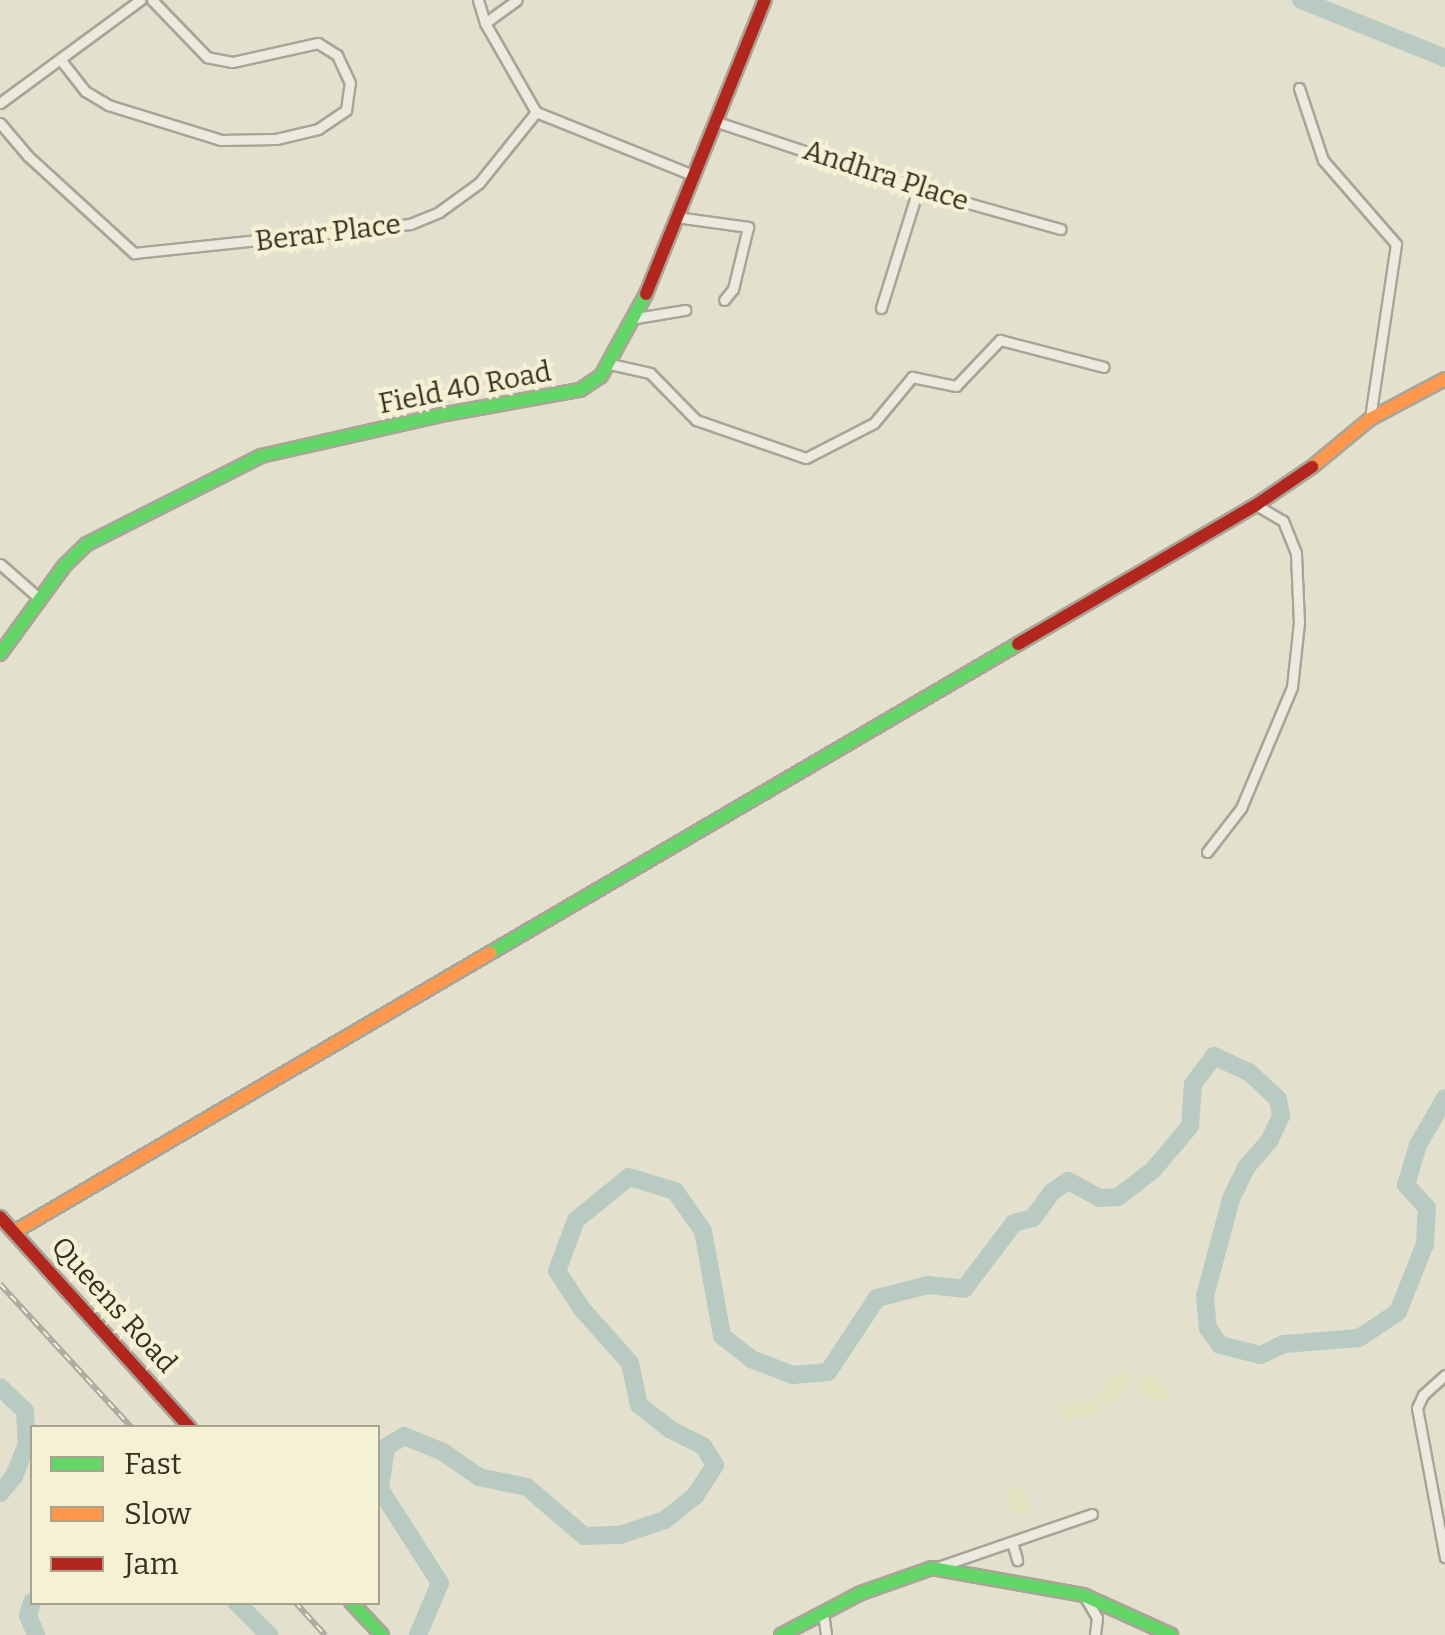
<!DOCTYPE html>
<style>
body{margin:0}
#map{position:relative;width:1445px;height:1635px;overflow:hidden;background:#e3e1ce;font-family:Bitter,serif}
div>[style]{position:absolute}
.farmland>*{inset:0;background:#e2e2bf;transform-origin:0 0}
.river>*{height:18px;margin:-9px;padding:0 9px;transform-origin:9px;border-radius:9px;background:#b8cac2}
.roads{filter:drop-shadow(2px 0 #a8a597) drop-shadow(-2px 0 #a8a597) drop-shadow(0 2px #a8a597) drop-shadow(0 -2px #a8a597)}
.street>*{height:9px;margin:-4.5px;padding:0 4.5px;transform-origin:4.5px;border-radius:4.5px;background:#eceadf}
.fast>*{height:12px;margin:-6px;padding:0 6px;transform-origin:6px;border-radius:6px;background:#63d668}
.slow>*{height:12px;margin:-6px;padding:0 6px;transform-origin:6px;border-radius:6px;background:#ff974d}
.jam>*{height:12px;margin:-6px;padding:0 6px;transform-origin:6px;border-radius:6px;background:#b3261e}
.rail>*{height:6px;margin-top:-3px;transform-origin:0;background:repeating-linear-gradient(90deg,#f4f1d4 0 8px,#aba99f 0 16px);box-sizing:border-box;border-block:2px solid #aba99f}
span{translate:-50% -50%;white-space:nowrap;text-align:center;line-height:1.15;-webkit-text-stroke:8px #f4f1d4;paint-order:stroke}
.street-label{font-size:28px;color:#372f1f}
.legend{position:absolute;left:30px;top:1425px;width:350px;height:180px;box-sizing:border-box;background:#f4f1d4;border:2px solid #a8a38c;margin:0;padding:12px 18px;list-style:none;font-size:30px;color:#372f1f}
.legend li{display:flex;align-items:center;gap:20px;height:50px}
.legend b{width:50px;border:2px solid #a8a38c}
</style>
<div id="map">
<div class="farmland">
<i style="left:1122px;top:1368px;width:16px;height:37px;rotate:40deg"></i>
<i style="left:1146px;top:1374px;width:29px;height:16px;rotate:36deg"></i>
<i style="left:1097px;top:1399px;width:14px;height:37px;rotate:78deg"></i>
<i style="left:1022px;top:1485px;width:26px;height:17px;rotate:74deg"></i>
</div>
<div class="river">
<i style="left:1301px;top:0;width:155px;rotate:21.9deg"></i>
<i style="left:0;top:1387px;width:35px;rotate:44deg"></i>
<i style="left:25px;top:1411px;width:33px;rotate:87deg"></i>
<i style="left:27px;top:1444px;width:35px;rotate:112deg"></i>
<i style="left:14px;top:1476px;width:22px;rotate:129deg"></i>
<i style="left:32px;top:1602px;width:14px;rotate:107deg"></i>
<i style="left:28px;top:1615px;width:22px;rotate:68deg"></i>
<i style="left:236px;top:1602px;width:47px;rotate:45deg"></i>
<i style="left:418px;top:1635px;width:56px;rotate:-67.1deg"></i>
<i style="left:440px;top:1583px;width:112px;rotate:-122.6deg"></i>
<i style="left:380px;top:1489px;width:42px;rotate:-81.9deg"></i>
<i style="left:386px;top:1447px;width:21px;rotate:-31deg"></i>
<i style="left:404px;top:1436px;width:42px;rotate:22.3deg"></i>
<i style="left:443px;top:1452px;width:44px;rotate:34.8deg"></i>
<i style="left:479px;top:1477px;width:49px;rotate:11.8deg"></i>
<i style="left:527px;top:1487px;width:75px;rotate:40.7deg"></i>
<i style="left:584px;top:1536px;width:36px;rotate:-2deg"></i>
<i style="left:620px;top:1535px;width:47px;rotate:-18.4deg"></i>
<i style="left:665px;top:1520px;width:38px;rotate:-39deg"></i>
<i style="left:695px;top:1496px;width:37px;rotate:-57deg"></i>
<i style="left:715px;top:1465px;width:22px;rotate:-122deg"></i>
<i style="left:703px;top:1446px;width:36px;rotate:-153deg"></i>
<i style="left:671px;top:1430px;width:41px;rotate:-142deg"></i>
<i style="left:639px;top:1405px;width:43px;rotate:-102.1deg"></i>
<i style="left:630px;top:1363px;width:72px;rotate:-131.6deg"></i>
<i style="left:582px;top:1309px;width:45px;rotate:-123.3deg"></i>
<i style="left:557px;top:1271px;width:54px;rotate:-69.6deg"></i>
<i style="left:576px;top:1220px;width:68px;rotate:-39.1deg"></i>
<i style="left:629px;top:1177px;width:48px;rotate:16.9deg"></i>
<i style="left:675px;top:1191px;width:49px;rotate:55deg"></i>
<i style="left:703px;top:1231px;width:107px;rotate:79.7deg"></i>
<i style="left:722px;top:1336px;width:37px;rotate:38deg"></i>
<i style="left:751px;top:1359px;width:45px;rotate:20.9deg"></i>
<i style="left:793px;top:1375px;width:35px;rotate:-5deg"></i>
<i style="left:828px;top:1372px;width:89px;rotate:-56.5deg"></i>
<i style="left:877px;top:1298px;width:53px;rotate:-14.3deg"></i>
<i style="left:928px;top:1285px;width:36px;rotate:6deg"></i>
<i style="left:964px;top:1289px;width:83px;rotate:-52.9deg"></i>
<i style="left:1014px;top:1223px;width:20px;rotate:-15deg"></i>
<i style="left:1033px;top:1218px;width:32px;rotate:-54deg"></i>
<i style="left:1052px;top:1192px;width:19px;rotate:-35deg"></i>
<i style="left:1068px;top:1181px;width:36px;rotate:28deg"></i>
<i style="left:1100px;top:1198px;width:18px;rotate:-3deg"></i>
<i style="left:1118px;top:1197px;width:44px;rotate:-37.6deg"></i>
<i style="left:1153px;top:1170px;width:57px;rotate:-49.9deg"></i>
<i style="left:1190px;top:1126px;width:42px;rotate:-85.9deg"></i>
<i style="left:1193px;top:1084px;width:35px;rotate:-53deg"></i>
<i style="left:1214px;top:1056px;width:38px;rotate:25deg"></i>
<i style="left:1249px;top:1072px;width:40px;rotate:43deg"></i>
<i style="left:1278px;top:1099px;width:17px;rotate:80deg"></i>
<i style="left:1281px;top:1116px;width:26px;rotate:115deg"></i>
<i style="left:1270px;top:1140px;width:35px;rotate:131deg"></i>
<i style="left:1247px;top:1166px;width:37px;rotate:116deg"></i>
<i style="left:1231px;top:1199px;width:100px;rotate:105deg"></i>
<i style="left:1205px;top:1296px;width:32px;rotate:85deg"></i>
<i style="left:1208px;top:1328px;width:21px;rotate:55deg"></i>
<i style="left:1220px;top:1345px;width:42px;rotate:13.7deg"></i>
<i style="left:1261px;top:1355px;width:25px;rotate:-26deg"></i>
<i style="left:1284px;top:1344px;width:75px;rotate:-4.6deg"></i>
<i style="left:1359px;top:1338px;width:47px;rotate:-33.7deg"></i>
<i style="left:1398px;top:1312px;width:73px;rotate:-68.3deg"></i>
<i style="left:1425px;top:1244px;width:36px;rotate:-87deg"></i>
<i style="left:1427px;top:1208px;width:31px;rotate:-132deg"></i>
<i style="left:1406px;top:1185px;width:42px;rotate:-73.3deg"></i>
<i style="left:1418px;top:1145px;width:54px;rotate:-60.1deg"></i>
</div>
<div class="roads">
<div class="street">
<i style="left:478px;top:0;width:24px;rotate:73deg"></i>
<i style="left:485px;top:23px;width:103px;rotate:60.2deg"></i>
<i style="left:536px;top:112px;width:169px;rotate:21.9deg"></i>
<i style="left:485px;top:23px;width:39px;rotate:-36deg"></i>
<i style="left:60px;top:59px;width:41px;rotate:52deg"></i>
<i style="left:85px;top:91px;width:27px;rotate:31deg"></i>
<i style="left:108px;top:105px;width:118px;rotate:17.2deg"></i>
<i style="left:221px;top:140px;width:55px;rotate:-1deg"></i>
<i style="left:276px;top:139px;width:43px;rotate:-13.4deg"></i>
<i style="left:318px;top:129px;width:34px;rotate:-34deg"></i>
<i style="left:346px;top:110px;width:27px;rotate:-82deg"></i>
<i style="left:350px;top:83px;width:31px;rotate:-115deg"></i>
<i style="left:337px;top:55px;width:22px;rotate:-148deg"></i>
<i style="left:318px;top:43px;width:88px;rotate:167.5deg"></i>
<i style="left:232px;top:62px;width:25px;rotate:-169deg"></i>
<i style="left:207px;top:57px;width:79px;rotate:-134deg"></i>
<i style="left:1299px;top:88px;width:76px;rotate:71.6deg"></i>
<i style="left:1323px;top:160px;width:111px;rotate:49deg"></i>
<i style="left:1396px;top:244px;width:177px;rotate:98.5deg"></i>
<i style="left:0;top:103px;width:174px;rotate:-36.3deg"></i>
<i style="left:714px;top:121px;width:215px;rotate:18.4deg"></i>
<i style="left:918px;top:189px;width:148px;rotate:15.7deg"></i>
<i style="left:0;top:123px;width:43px;rotate:49.7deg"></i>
<i style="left:28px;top:156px;width:144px;rotate:42.5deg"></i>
<i style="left:134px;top:253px;width:278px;rotate:-6deg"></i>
<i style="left:410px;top:224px;width:31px;rotate:-22deg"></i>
<i style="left:439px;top:212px;width:49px;rotate:-35.9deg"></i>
<i style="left:479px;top:183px;width:91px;rotate:-51.2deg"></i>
<i style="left:676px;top:217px;width:73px;rotate:7.9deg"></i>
<i style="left:748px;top:227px;width:64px;rotate:103.6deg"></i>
<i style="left:733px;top:289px;width:14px;rotate:129deg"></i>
<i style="left:881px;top:308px;width:125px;rotate:-72.7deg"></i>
<i style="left:636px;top:318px;width:50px;rotate:-9.3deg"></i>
<i style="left:610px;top:364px;width:41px;rotate:12.7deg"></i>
<i style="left:650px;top:373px;width:66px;rotate:45.6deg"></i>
<i style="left:696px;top:420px;width:116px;rotate:19.1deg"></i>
<i style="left:806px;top:458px;width:76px;rotate:-27.2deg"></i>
<i style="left:874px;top:423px;width:60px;rotate:-50.4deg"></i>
<i style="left:912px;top:377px;width:45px;rotate:11.6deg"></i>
<i style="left:956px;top:386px;width:64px;rotate:-46.3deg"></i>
<i style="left:1000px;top:340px;width:107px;rotate:14.6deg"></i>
<i style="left:0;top:564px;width:53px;rotate:41.2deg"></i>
<i style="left:1207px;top:852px;width:56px;rotate:-52.3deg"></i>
<i style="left:1241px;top:808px;width:131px;rotate:-67.1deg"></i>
<i style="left:1292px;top:687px;width:64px;rotate:-83.8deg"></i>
<i style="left:1299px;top:623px;width:70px;rotate:-92.5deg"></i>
<i style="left:1296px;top:553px;width:35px;rotate:-112deg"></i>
<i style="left:1283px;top:521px;width:31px;rotate:-149deg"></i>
<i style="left:1445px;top:1375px;width:30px;rotate:138deg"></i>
<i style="left:1423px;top:1395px;width:14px;rotate:115deg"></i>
<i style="left:1417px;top:1408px;width:152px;rotate:79.4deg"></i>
<i style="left:1012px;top:1542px;width:19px;rotate:74deg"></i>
<i style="left:935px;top:1568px;width:166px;rotate:-19deg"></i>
<i style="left:1085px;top:1597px;width:24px;rotate:60deg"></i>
<i style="left:1097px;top:1618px;width:17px;rotate:97deg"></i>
<i style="left:823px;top:1613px;width:22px;rotate:82deg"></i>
</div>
<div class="fast">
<i style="left:0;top:654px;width:110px;rotate:-53.9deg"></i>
<i style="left:65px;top:565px;width:30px;rotate:-44deg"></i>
<i style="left:87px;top:544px;width:195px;rotate:-26.8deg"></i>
<i style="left:261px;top:456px;width:190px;rotate:-12.8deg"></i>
<i style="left:446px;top:414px;width:136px;rotate:-10.2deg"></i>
<i style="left:580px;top:390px;width:25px;rotate:-34deg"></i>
<i style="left:601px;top:376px;width:94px;rotate:-61.2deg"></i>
<i style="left:490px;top:953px;width:612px;rotate:-30.34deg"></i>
<i style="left:351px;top:1602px;width:45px;rotate:46.8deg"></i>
<i style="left:781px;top:1635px;width:90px;rotate:-27.7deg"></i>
<i style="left:861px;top:1593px;width:75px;rotate:-19.4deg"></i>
<i style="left:932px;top:1568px;width:153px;rotate:10.1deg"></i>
<i style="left:1083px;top:1595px;width:97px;rotate:24.4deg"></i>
</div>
<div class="slow">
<i style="left:1312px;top:467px;width:75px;rotate:-39.6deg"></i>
<i style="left:1370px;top:419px;width:85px;rotate:-28.1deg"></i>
<i style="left:14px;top:1232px;width:552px;rotate:-30.38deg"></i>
</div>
<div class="jam">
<i style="left:646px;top:294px;width:317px;rotate:-68deg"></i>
<i style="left:1018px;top:644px;width:276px;rotate:-30.3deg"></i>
<i style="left:1256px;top:505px;width:68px;rotate:-34.2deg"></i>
<i style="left:0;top:1217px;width:284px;rotate:48deg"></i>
</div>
</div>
<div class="rail">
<i style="left:0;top:1284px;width:195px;rotate:47.5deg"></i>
<i style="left:295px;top:1602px;width:45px;rotate:47.7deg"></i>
</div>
<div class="street-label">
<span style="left:886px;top:176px;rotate:18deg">Andhra Place</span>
<span style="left:328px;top:233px;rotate:-7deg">Berar Place</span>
<span style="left:465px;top:388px;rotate:-11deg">Field 40 Road</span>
<span style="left:114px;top:1305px;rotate:48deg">Queens Road</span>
</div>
<ul class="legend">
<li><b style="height:12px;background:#63d668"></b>Fast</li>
<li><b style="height:12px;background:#ff974d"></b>Slow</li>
<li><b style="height:12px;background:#b3261e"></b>Jam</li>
</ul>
</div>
